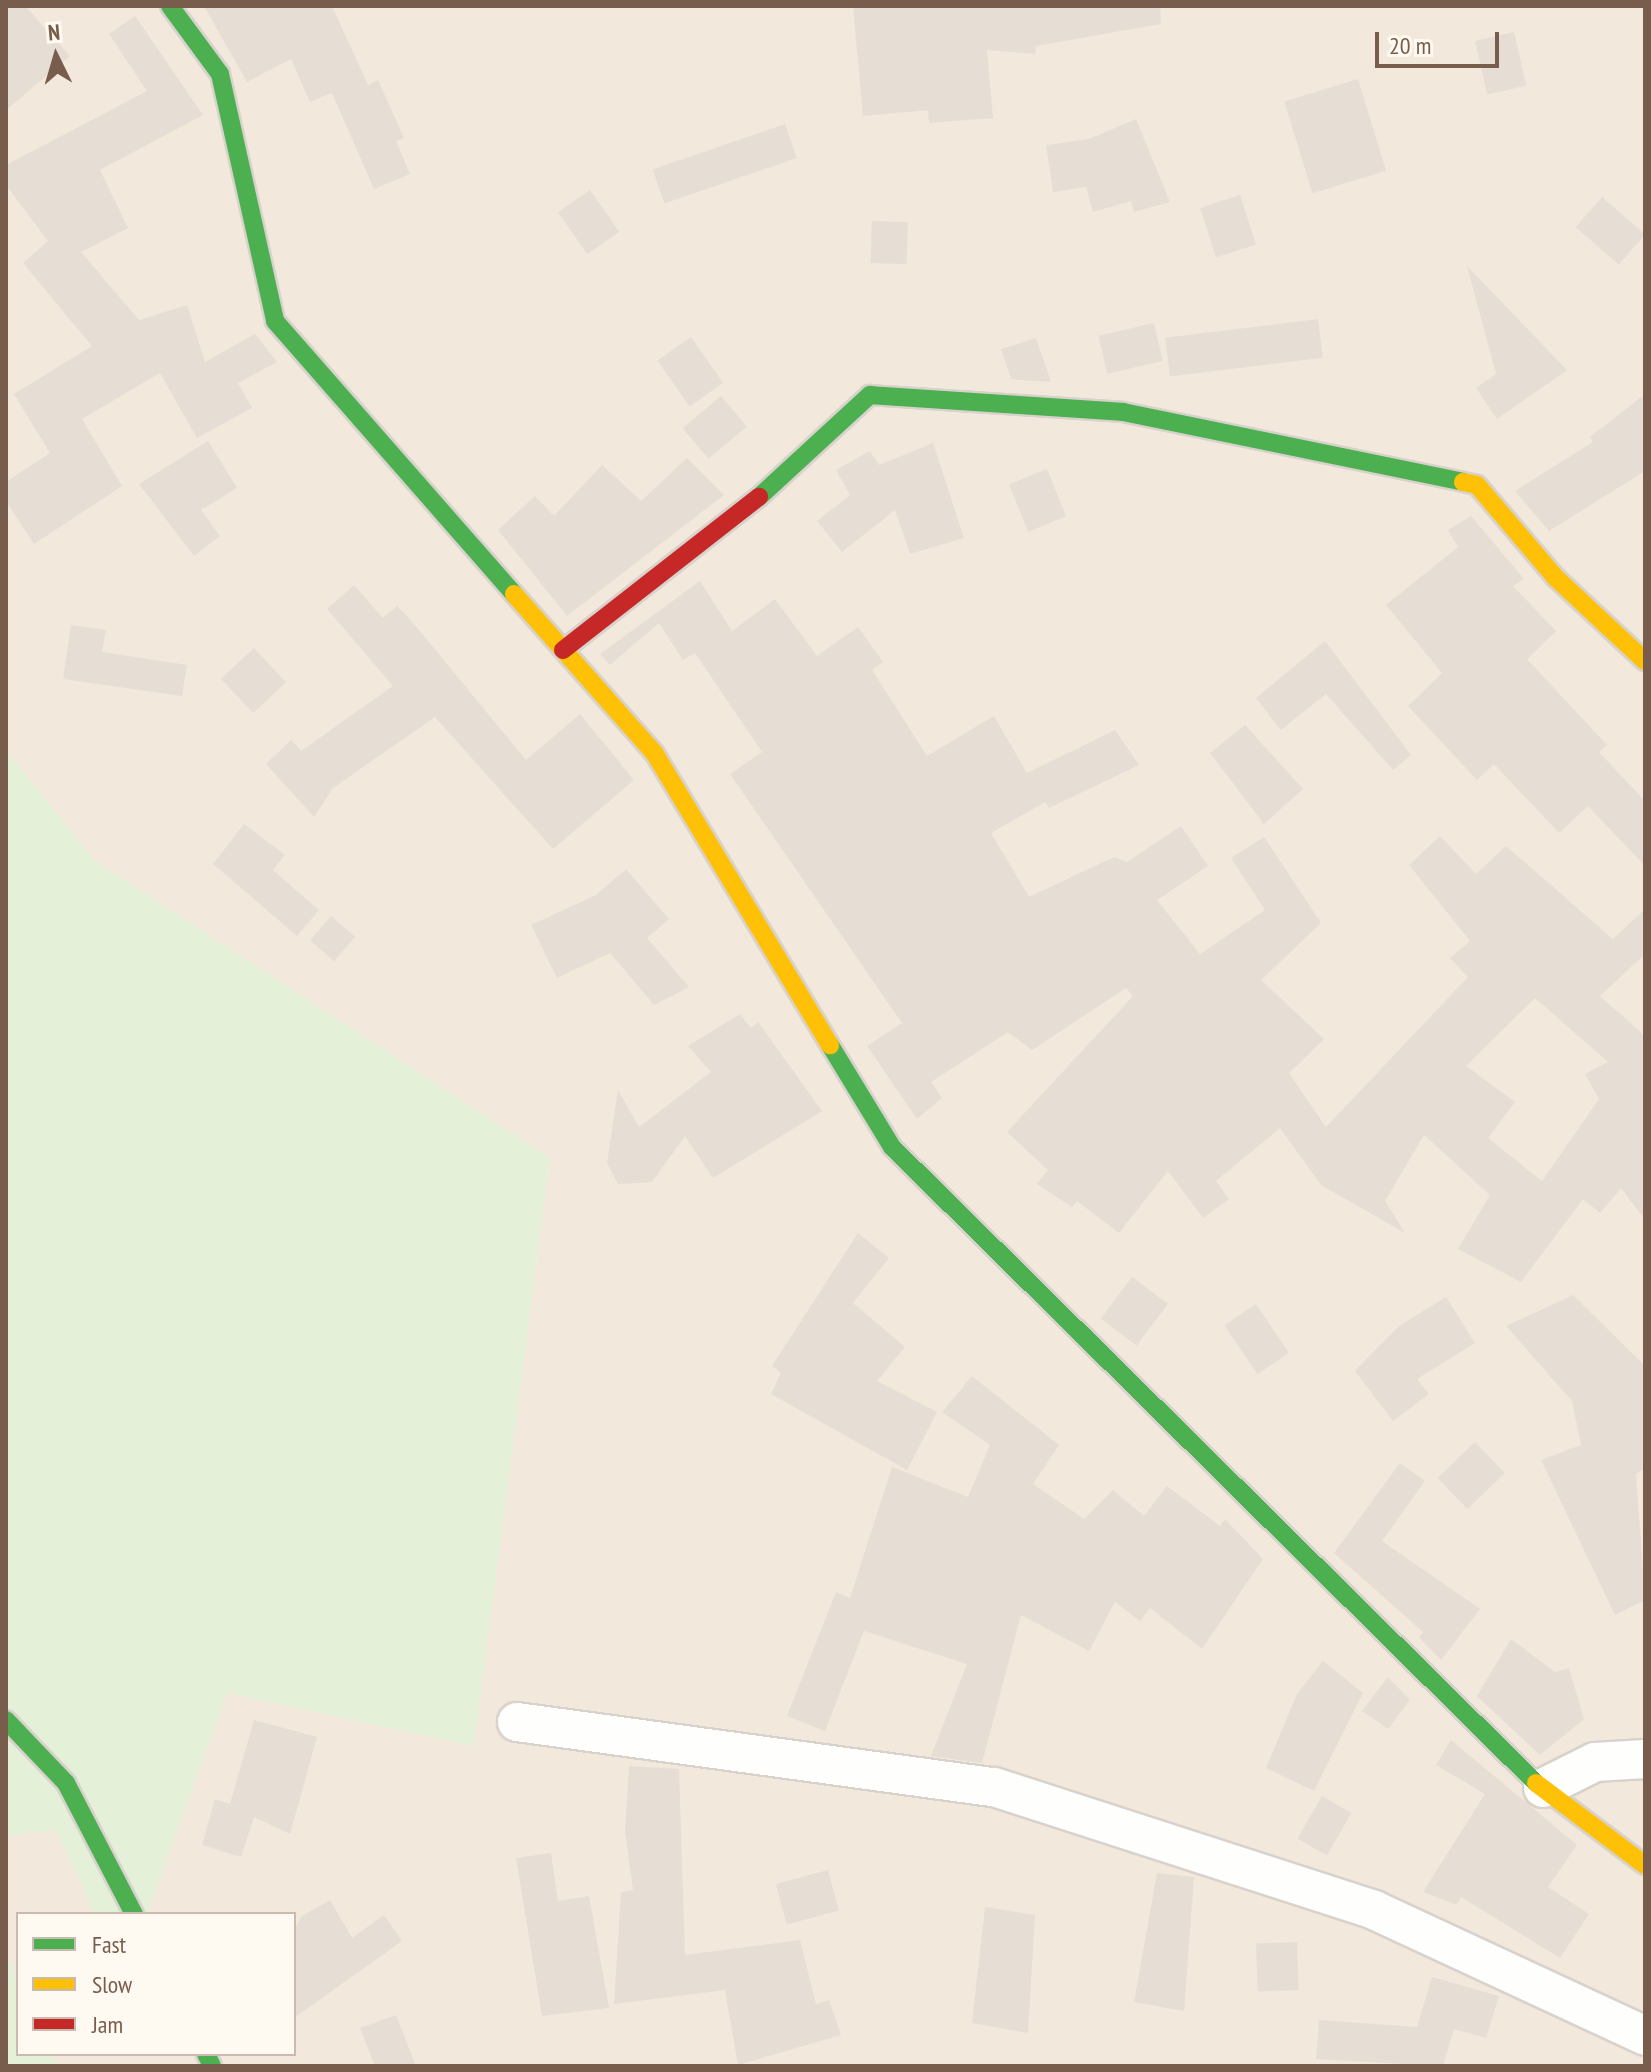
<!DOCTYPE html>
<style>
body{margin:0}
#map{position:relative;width:1651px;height:2072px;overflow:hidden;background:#f9f5ee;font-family:"PT Sans Narrow",sans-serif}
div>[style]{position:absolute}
.residential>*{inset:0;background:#f2e8dc}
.green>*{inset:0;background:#e5f0d9}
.building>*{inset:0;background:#e6ded5;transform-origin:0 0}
.roads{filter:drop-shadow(2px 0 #d8d2cc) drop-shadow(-2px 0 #d8d2cc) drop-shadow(0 2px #d8d2cc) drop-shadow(0 -2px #d8d2cc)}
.street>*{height:38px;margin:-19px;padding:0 19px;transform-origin:19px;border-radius:19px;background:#fefefc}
.fast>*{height:18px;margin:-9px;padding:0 9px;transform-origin:9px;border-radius:9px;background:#4caf50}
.slow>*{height:18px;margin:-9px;padding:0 9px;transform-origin:9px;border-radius:9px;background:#ffc107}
.jam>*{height:18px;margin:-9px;padding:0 9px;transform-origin:9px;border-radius:9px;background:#c62828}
span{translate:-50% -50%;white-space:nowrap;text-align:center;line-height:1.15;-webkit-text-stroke:6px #fffaf1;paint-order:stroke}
.frame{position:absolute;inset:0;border:8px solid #795d4c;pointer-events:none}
.legend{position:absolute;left:16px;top:1912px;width:280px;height:144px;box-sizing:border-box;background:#fffaf1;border:2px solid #c9bbaf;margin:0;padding:10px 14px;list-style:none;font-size:24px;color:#795d4c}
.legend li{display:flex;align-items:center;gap:16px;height:40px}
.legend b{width:40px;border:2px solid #c9bbaf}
.north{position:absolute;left:16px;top:16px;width:80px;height:80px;-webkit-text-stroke:6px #fffaf1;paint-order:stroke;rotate:355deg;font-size:22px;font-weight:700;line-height:32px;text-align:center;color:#795d4c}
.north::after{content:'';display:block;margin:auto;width:28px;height:36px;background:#795d4c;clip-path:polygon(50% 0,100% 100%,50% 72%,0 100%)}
.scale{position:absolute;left:1375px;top:32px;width:124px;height:36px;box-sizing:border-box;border:4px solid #795d4c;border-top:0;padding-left:10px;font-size:24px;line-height:28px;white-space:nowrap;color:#795d4c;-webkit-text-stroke:6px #fffaf1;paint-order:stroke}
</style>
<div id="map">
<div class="residential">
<i style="clip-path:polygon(6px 6px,1645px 6px,1645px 2066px,59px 2066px,53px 2054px,294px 2054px,294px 1914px,147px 1914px,227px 1693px,474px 1745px,550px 1158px,94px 860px,6px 750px)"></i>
<i style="clip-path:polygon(57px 1830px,94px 1914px,18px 1914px,18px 1981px,6px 1956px,6px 1836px)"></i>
</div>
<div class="green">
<i style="clip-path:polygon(6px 750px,94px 860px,550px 1158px,474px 1746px,227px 1693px,147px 1914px,94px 1914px,57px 1830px,6px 1836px)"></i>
<i style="clip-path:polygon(6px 1956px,18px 1981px,18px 2054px,53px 2054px,59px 2066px,6px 2066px)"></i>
</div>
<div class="building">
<i style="clip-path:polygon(6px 6px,25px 6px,70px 56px,6px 110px)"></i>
<i style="clip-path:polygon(204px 6px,332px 6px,368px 85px,378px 80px,404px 138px,396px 141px,410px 174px,374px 189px,332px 93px,310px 102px,291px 59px,247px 82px)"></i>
<i style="clip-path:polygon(853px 6px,1160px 6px,1161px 24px,1036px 46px,1035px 54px,987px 50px,993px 118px,929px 123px,928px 110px,863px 116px)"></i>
<i style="clip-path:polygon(135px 16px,203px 115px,100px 170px,128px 228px,81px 252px,139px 320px,187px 305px,205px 362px,255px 334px,277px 362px,238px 383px,252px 408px,197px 438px,160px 373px,82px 419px,122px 486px,34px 544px,6px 501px,6px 482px,50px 453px,14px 394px,92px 346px,23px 263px,48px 241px,6px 185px,6px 165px,147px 91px,109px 34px)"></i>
<i style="left:1514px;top:32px;width:55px;height:40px;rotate:77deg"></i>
<i style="left:1358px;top:79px;width:96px;height:77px;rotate:73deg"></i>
<i style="clip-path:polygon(1136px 119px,1170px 202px,1134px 212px,1131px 201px,1093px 212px,1086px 187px,1053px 192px,1046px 145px,1089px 139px)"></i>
<i style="left:785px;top:124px;width:36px;height:140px;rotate:71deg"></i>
<i style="left:590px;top:190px;width:51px;height:39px;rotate:55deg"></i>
<i style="left:1240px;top:195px;width:52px;height:42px;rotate:72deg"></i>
<i style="left:1602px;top:197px;width:57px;height:40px;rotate:41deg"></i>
<i style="left:872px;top:221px;width:36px;height:42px;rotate:2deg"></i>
<i style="clip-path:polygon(1467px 266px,1567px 370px,1497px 419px,1476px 388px,1496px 374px)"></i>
<i style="left:1318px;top:319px;width:39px;height:154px;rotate:83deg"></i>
<i style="left:1154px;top:323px;width:39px;height:57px;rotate:77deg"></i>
<i style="left:691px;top:337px;width:56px;height:41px;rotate:55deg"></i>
<i style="clip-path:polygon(1036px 338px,1051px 382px,1011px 379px,1001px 349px)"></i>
<i style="clip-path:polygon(1645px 394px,1645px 471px,1549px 531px,1515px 491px,1593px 442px,1590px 437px)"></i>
<i style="left:721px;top:396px;width:40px;height:50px;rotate:50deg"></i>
<i style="clip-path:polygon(208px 441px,237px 488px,201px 510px,220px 536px,194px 556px,139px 484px)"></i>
<i style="clip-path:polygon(933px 443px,964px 538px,910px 554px,895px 510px,842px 552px,817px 521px,850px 495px,836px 470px,870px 451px,879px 465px)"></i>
<i style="clip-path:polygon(687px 458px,724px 495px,567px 616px,498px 530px,535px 496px,554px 516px,602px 465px,641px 501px)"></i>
<i style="left:1047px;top:469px;width:51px;height:41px;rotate:68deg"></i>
<i style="clip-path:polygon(1471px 516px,1524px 579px,1513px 586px,1556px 631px,1527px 659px,1607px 745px,1599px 752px,1645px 801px,1645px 866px,1588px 806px,1559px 833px,1494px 764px,1477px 780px,1408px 706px,1442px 673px,1386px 605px,1458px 547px,1448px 530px)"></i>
<i style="clip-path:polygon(evenodd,700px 581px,732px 631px,775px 599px,817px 656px,858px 627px,883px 662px,872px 670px,927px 756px,994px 716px,1027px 773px,1115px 730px,1139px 765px,1049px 808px,1045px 802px,991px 833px,1029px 897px,1114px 857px,1127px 862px,1181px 826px,1208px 866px,1157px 900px,1200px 954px,1265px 910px,1231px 858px,1264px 837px,1321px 923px,1261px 980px,1324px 1039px,1289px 1073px,1326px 1127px,1468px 977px,1450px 958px,1470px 941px,1409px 865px,1440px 836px,1476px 874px,1506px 846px,1613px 939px,1645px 909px,1645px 954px,1600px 996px,1645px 1036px,1645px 1220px,1621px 1188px,1600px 1213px,1583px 1199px,1521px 1282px,1458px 1249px,1490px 1195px,1424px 1135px,1385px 1201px,1405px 1233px,1321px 1185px,1280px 1128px,1216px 1181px,1229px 1199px,1203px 1218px,1168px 1171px,1119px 1233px,1077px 1201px,1072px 1207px,1037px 1184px,1048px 1170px,1007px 1132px,1133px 996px,1126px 988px,1032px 1050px,1008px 1032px,931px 1082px,942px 1098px,917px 1119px,867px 1046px,902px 1023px,730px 774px,762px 752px,695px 653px,683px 660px,659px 623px,610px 665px,600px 654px,700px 581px,1535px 998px,1608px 1062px,1585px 1074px,1599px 1099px,1542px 1181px,1488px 1138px,1515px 1102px,1466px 1066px,1535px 998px)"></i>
<i style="clip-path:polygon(354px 585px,383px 618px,397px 606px,409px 618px,526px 760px,580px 714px,634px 780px,553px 849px,435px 717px,333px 788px,314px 817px,266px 764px,291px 740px,301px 751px,393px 686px,327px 609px)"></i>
<i style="clip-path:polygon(71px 625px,106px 630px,102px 652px,187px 665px,182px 696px,63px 679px)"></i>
<i style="clip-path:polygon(1325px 641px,1411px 755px,1393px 770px,1326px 694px,1281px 730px,1256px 698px)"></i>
<i style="left:254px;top:648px;width:47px;height:45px;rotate:47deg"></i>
<i style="clip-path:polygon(1245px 725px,1303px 789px,1264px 824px,1210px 753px)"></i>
<i style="clip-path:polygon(244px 824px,285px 855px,273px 870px,319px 910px,297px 936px,213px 864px)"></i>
<i style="clip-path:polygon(626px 869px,669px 919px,647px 938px,689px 987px,654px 1005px,610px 953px,557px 978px,531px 925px,596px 895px)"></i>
<i style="left:331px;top:916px;width:32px;height:32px;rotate:41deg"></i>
<i style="clip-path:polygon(740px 1014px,751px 1028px,758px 1022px,822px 1111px,713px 1178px,685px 1136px,652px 1182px,618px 1184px,607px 1163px,618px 1090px,639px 1127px,711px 1072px,688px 1046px)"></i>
<i style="clip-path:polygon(858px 1233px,889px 1258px,853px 1303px,905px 1347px,877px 1381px,937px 1412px,907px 1470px,771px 1394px,781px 1373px,772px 1366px)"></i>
<i style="left:1132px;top:1277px;width:45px;height:52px;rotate:37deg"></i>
<i style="clip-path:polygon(1573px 1295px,1645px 1366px,1645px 1468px,1636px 1474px,1645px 1600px,1615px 1615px,1541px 1460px,1581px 1445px,1572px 1401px,1506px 1326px)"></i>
<i style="clip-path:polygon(1446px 1297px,1475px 1343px,1417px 1379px,1429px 1394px,1393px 1421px,1355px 1371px,1399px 1326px)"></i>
<i style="left:1256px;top:1304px;width:59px;height:38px;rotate:56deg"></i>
<i style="clip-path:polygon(972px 1376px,1059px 1445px,1033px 1484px,1084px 1519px,1113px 1490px,1144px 1516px,1167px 1486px,1220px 1526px,1225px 1519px,1263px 1559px,1202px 1649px,1150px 1608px,1140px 1621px,1115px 1602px,1089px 1651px,1021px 1615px,982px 1763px,931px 1756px,967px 1664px,864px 1631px,825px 1731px,787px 1716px,836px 1592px,850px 1598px,892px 1467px,968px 1497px,990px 1445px,942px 1412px)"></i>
<i style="left:1475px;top:1442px;width:43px;height:52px;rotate:46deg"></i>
<i style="clip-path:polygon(1400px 1463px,1425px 1481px,1382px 1541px,1480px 1609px,1441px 1660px,1419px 1637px,1423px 1632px,1334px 1553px)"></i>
<i style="clip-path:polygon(1511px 1639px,1555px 1672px,1569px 1668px,1584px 1719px,1540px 1755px,1477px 1696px)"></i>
<i style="clip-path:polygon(1323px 1661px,1363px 1693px,1314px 1791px,1266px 1768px,1297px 1694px)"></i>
<i style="clip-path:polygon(1388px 1677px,1410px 1700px,1388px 1729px,1362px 1711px)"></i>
<i style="clip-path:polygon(254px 1720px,317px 1737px,290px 1834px,254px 1817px,241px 1857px,202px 1845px,215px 1799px,230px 1804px)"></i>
<i style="clip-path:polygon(1451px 1740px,1577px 1845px,1548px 1887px,1589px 1914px,1560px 1958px,1461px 1897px,1457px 1905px,1423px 1892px,1485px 1794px,1436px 1765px)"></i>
<i style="clip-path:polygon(629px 1766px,679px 1769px,685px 1955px,800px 1940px,816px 2004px,829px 2000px,841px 2035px,738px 2065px,725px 1990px,614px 2004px,621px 1892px,633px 1890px,625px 1831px)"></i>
<i style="left:1322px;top:1796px;width:34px;height:49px;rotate:30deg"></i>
<i style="clip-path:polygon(551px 1853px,558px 1901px,589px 1896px,609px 2008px,542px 2016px,516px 1858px)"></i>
<i style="left:828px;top:1870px;width:42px;height:54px;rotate:75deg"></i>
<i style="clip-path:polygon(1157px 1873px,1194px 1877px,1184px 2011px,1134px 2002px)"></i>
<i style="clip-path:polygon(330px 1900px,352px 1938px,384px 1915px,402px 1941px,294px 2018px,294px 1930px,302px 1916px)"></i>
<i style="clip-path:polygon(985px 1907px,1035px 1915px,1028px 2033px,972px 2023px)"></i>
<i style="left:1297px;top:1942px;width:48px;height:41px;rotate:88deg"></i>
<i style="clip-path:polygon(1432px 1977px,1499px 1996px,1486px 2038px,1454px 2029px,1443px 2066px,1316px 2059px,1319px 2020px,1417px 2027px)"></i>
<i style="clip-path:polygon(396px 2015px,416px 2066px,375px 2066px,360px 2028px)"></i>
</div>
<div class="roads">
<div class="street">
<i style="left:517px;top:1722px;width:481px;rotate:7.8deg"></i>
<i style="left:994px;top:1787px;width:399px;rotate:17.9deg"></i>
<i style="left:1374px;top:1910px;width:299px;rotate:24.9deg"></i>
<i style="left:1543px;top:1788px;width:58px;rotate:-26.6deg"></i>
<i style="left:1595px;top:1762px;width:50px;rotate:-3.4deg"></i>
</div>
<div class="fast">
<i style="left:170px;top:6px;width:84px;rotate:53.7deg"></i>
<i style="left:220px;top:74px;width:253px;rotate:77.4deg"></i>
<i style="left:275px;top:321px;width:363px;rotate:48.8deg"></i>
<i style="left:759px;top:497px;width:151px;rotate:-42.6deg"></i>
<i style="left:870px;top:395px;width:254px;rotate:3.8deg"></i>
<i style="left:1123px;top:412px;width:347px;rotate:11.6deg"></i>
<i style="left:830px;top:1045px;width:119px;rotate:58.7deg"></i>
<i style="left:892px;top:1147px;width:905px;rotate:44.64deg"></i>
<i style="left:6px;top:1720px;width:87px;rotate:46.4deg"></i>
<i style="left:66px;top:1783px;width:148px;rotate:62.6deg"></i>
<i style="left:206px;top:2054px;width:13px;rotate:63deg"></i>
</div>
<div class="slow">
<i style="left:1463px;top:482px;width:14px;rotate:12deg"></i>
<i style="left:1477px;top:485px;width:122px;rotate:49.7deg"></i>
<i style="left:1556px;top:578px;width:122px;rotate:43deg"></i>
<i style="left:514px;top:594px;width:213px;rotate:48.6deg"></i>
<i style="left:655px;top:754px;width:340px;rotate:59deg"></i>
<i style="left:1536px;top:1783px;width:136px;rotate:37deg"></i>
</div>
<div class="jam">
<i style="left:563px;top:650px;width:249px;rotate:-38deg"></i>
</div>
</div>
<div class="frame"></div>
<ul class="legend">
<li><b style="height:10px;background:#4caf50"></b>Fast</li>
<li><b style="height:10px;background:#ffc107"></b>Slow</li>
<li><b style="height:10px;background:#c62828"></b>Jam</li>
</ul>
<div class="north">N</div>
<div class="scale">20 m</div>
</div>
